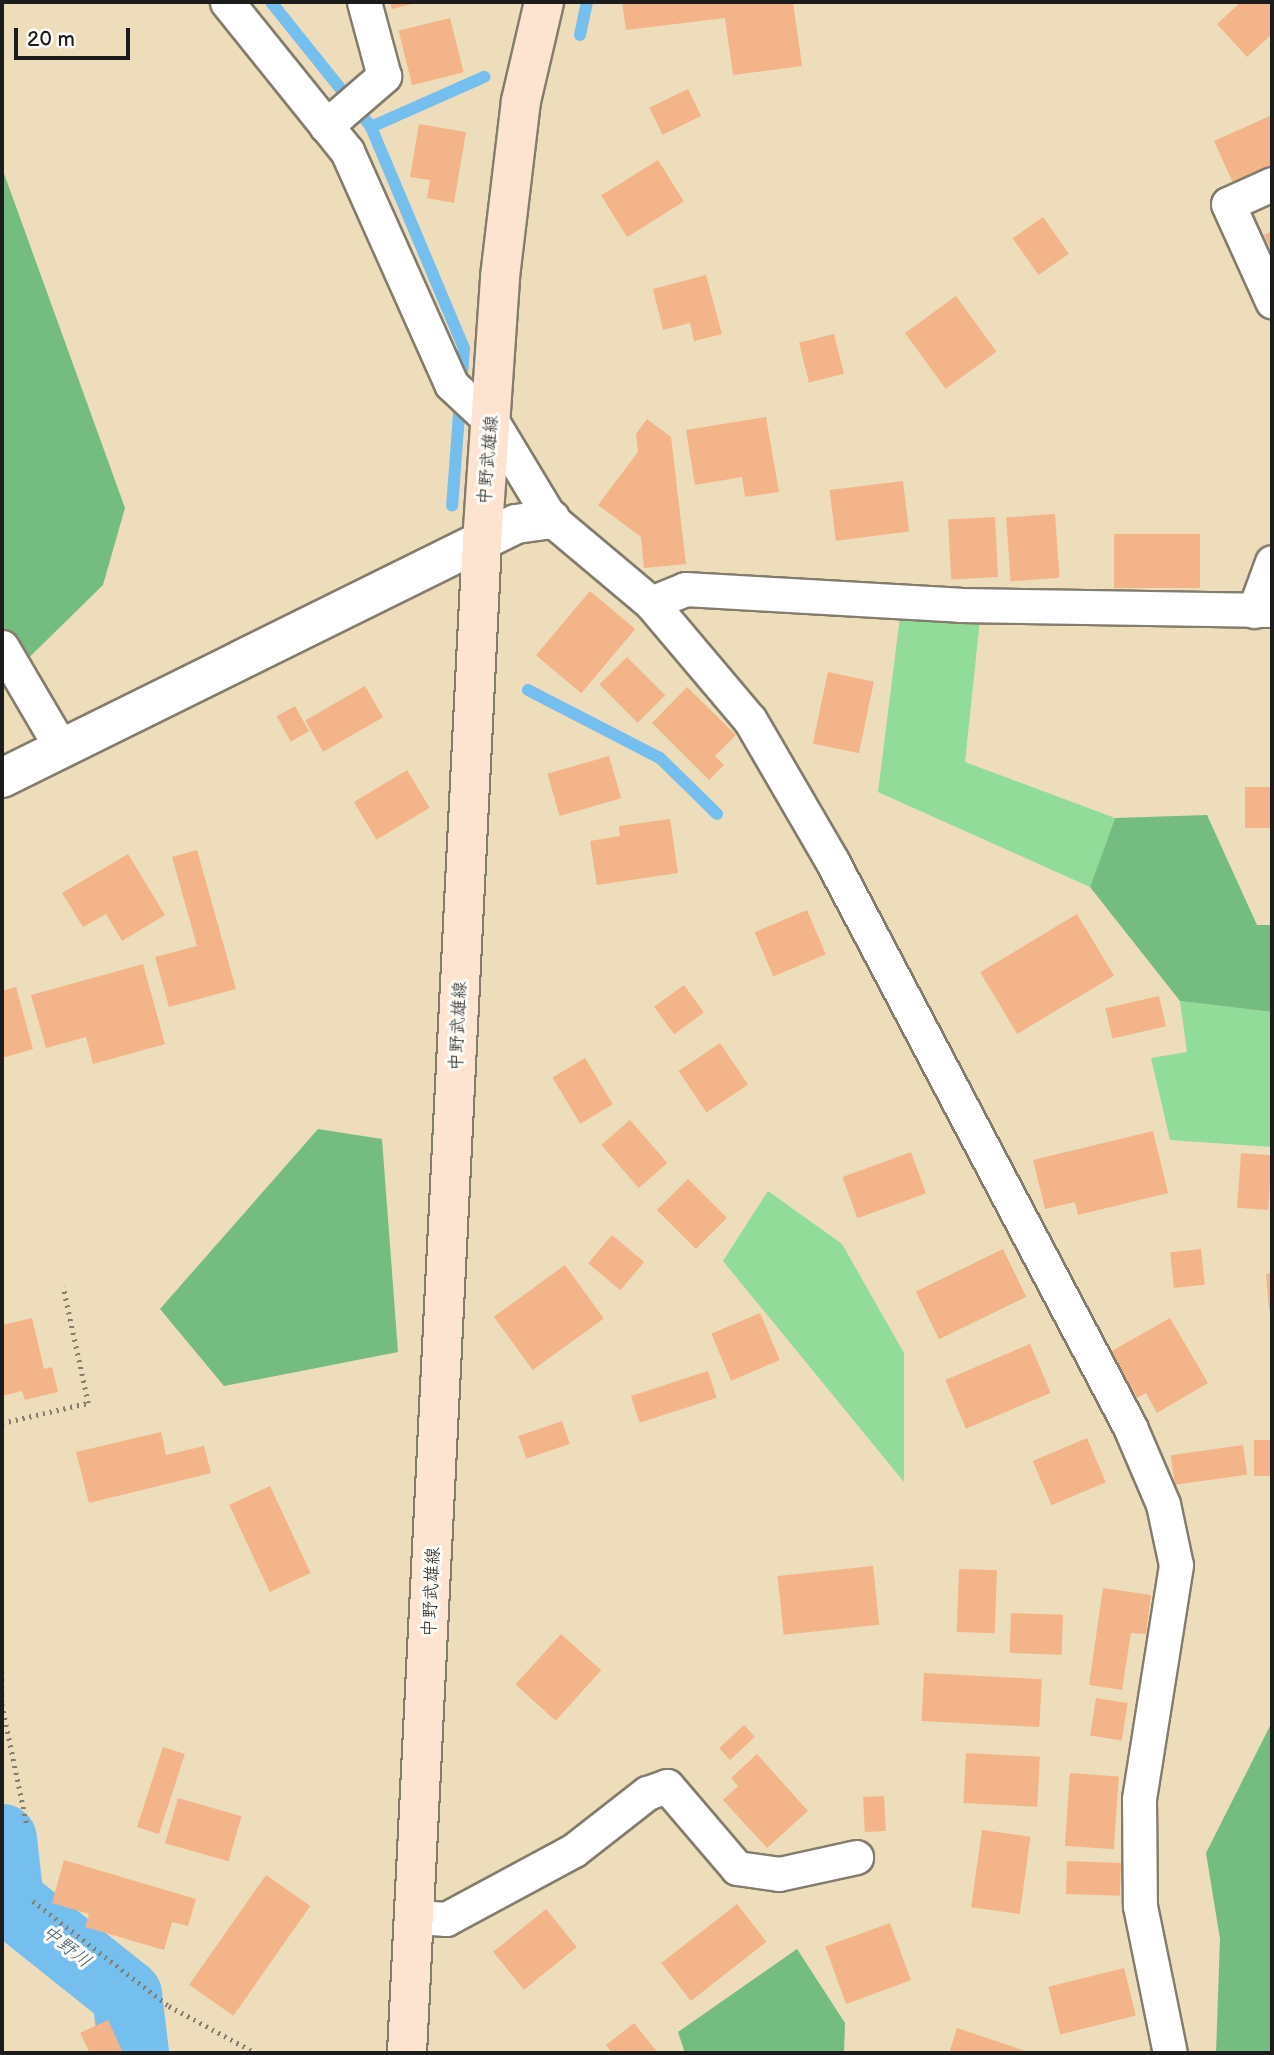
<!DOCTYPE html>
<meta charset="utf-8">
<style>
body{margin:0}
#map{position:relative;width:1274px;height:2055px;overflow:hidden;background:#edddbb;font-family:"Balsamiq Sans","Klee One",sans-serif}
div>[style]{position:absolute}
.green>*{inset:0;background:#91dc98}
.forest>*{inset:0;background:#74bc80}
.stream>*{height:12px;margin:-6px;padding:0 6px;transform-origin:6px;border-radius:6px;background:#75bfee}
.river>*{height:70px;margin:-35px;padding:0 35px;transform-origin:35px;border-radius:35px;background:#75bfee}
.building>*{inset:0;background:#f3b489;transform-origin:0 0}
.path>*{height:4.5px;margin-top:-2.25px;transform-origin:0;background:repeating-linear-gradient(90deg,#847c6c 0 2px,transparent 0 7px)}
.roads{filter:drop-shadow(2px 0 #847c6c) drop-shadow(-2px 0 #847c6c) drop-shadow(0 2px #847c6c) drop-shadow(0 -2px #847c6c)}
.minor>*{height:33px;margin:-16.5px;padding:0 16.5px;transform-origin:16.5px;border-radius:16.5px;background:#fff}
.tertiary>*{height:38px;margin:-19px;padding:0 19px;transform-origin:19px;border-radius:19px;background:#fff}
.secondary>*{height:38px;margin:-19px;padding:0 19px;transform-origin:19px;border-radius:19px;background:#fde4d1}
span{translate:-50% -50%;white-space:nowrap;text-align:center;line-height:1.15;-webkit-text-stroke:6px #fdfcf7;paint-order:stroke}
.street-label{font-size:18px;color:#1c1c1c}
.water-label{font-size:19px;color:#405d70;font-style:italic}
.frame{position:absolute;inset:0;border:4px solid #1c1c1c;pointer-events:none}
.scale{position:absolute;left:14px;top:28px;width:116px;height:32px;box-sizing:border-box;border:4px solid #1c1c1c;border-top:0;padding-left:9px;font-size:21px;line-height:24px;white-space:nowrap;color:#1c1c1c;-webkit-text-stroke:5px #fdfcf7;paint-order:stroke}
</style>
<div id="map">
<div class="green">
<i style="clip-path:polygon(900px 617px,980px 619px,965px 762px,1115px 818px,1090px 887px,878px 792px)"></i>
<i style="clip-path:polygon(1180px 1001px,1272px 1012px,1272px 1147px,1170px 1140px,1151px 1058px,1187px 1052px)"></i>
<i style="clip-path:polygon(768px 1191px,842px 1244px,904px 1353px,904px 1482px,723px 1261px)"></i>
</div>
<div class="forest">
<i style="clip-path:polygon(2px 168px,125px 508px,103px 585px,2px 684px)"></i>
<i style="clip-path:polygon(1207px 815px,1257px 925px,1272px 925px,1272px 1012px,1180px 1001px,1090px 887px,1115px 818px)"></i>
<i style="clip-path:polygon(318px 1129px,382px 1139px,398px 1352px,224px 1386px,160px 1309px)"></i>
<i style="clip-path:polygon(1272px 1722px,1272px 2053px,1216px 2053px,1220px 1939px,1206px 1853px)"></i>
<i style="clip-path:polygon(797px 1949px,845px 2023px,844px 2053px,685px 2053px,678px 2032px)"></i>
</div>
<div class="stream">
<i style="left:271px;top:2px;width:160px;rotate:51.3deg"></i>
<i style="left:371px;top:127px;width:240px;rotate:67.2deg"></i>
<i style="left:464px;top:348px;width:158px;rotate:94.3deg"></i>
<i style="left:580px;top:35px;width:34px;rotate:-78deg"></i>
<i style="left:371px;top:127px;width:124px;rotate:-23.9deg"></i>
<i style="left:528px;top:690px;width:148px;rotate:27.3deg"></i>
<i style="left:660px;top:758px;width:80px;rotate:44.5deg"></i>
</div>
<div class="river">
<i style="left:2px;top:1839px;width:62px;rotate:83.6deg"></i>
<i style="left:9px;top:1901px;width:151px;rotate:38.5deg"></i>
<i style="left:127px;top:1995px;width:58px;rotate:83.1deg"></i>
</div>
<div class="building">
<i style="clip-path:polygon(390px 2px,416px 2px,416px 3px,392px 9px)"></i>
<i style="clip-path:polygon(622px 2px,793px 2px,802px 66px,733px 75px,725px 18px,626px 30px)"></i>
<i style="clip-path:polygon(1241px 2px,1272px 2px,1272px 34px,1247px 57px,1217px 24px)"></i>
<i style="left:450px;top:18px;width:56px;height:53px;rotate:76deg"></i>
<i style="left:688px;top:89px;width:30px;height:43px;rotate:64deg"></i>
<i style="clip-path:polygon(1272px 115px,1272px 165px,1233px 183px,1214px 141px)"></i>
<i style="clip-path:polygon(419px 124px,466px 132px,454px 203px,427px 198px,430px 180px,410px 177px)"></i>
<i style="left:658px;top:160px;width:49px;height:67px;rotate:58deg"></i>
<i style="left:1043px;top:217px;width:45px;height:37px;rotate:55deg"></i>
<i style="clip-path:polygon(1272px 231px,1272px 252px,1264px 235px)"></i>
<i style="clip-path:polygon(706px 275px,722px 334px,694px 341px,690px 323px,663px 330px,653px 289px)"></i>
<i style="left:956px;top:296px;width:69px;height:63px;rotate:54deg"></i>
<i style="left:834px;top:334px;width:41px;height:36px;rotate:76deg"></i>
<i style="clip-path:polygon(766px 417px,779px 492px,745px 497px,742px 477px,695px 485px,686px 430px)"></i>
<i style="clip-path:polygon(647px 419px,671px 437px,686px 564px,644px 568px,641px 537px,598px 505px,638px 452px,636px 434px)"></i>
<i style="left:903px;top:481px;width:51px;height:74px;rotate:83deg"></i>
<i style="left:1055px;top:514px;width:64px;height:49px;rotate:86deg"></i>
<i style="left:995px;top:517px;width:60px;height:47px;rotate:87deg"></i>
<i style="left:1114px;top:534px;width:86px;height:54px"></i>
<i style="left:590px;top:591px;width:59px;height:84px;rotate:40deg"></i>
<i style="left:627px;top:657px;width:54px;height:39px;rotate:45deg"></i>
<i style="left:828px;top:672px;width:47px;height:73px;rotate:12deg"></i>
<i style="left:365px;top:686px;width:36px;height:69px;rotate:60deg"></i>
<i style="clip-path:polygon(687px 687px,736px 735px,715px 756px,724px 765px,709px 780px,652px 723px)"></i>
<i style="left:295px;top:706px;width:29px;height:21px;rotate:61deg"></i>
<i style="left:609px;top:756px;width:44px;height:64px;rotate:74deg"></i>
<i style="left:407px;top:770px;width:44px;height:62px;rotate:59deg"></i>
<i style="left:1272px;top:787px;width:41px;height:27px;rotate:90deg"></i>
<i style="clip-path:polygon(670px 819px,678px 873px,597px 885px,590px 841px,620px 836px,619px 826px)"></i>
<i style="left:1270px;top:834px;width:2px;height:66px"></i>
<i style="clip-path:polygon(197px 850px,236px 989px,169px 1007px,155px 957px,197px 946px,172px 857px)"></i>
<i style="clip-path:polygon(128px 854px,165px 915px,122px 941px,106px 914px,83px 927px,62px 893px)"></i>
<i style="left:807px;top:910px;width:48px;height:57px;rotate:67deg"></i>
<i style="left:1077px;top:914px;width:72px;height:113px;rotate:59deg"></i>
<i style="clip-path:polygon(143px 964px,165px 1044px,93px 1064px,86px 1037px,46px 1048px,31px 995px)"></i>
<i style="left:684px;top:985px;width:34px;height:37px;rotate:54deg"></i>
<i style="clip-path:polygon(16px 987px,33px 1049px,2px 1058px,2px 991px)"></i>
<i style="left:1159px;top:996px;width:31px;height:55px;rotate:77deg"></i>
<i style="left:720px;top:1043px;width:50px;height:50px;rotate:56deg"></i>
<i style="left:585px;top:1058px;width:54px;height:38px;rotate:59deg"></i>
<i style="left:630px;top:1120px;width:57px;height:38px;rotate:49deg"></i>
<i style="clip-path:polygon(1153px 1131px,1168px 1193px,1078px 1215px,1075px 1202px,1045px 1209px,1033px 1160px)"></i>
<i style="left:911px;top:1152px;width:44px;height:73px;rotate:70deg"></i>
<i style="left:1241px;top:1153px;width:31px;height:55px;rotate:4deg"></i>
<i style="left:688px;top:1179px;width:55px;height:44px;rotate:45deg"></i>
<i style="left:612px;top:1235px;width:42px;height:37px;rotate:40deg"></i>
<i style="left:1003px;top:1249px;width:53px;height:97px;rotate:64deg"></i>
<i style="left:1201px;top:1249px;width:36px;height:31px;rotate:84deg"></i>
<i style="left:565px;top:1265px;width:66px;height:88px;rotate:54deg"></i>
<i style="clip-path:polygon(1272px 1273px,1272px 1310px,1269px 1310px,1266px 1274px)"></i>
<i style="left:760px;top:1313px;width:51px;height:53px;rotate:67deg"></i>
<i style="clip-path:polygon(32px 1318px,44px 1369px,52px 1367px,58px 1392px,25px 1400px,22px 1391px,2px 1396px,2px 1325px)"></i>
<i style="clip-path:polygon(1170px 1318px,1208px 1383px,1157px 1413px,1146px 1393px,1137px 1398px,1110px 1352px)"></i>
<i style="left:1030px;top:1344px;width:53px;height:92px;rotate:67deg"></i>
<i style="left:708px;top:1371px;width:28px;height:81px;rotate:72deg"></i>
<i style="left:562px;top:1421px;width:24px;height:46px;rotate:71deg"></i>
<i style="clip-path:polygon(161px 1432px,166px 1455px,204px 1446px,211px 1473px,89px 1503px,76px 1452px)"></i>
<i style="left:1087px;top:1438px;width:48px;height:59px;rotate:67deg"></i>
<i style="left:1272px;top:1440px;width:36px;height:18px;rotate:90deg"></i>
<i style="left:1243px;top:1445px;width:30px;height:73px;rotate:82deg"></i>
<i style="left:270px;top:1486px;width:96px;height:45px;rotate:65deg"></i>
<i style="left:873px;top:1566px;width:59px;height:96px;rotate:84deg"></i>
<i style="left:959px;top:1569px;width:38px;height:63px;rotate:2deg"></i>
<i style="clip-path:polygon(1103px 1588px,1151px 1595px,1146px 1634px,1131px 1633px,1122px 1690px,1089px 1685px)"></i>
<i style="left:1011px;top:1613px;width:52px;height:40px;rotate:2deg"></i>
<i style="left:561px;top:1634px;width:54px;height:68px;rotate:42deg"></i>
<i style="left:924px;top:1673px;width:118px;height:48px;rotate:3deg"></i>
<i style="left:1096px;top:1698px;width:32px;height:38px;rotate:9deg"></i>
<i style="left:744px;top:1725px;width:16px;height:34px;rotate:47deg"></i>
<i style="left:163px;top:1747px;width:23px;height:84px;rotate:18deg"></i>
<i style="left:966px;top:1753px;width:74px;height:50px;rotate:3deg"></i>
<i style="clip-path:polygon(757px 1754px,808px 1811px,767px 1848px,723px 1800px,738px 1786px,731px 1778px)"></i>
<i style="left:1070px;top:1773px;width:49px;height:73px;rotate:4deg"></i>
<i style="left:884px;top:1796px;width:35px;height:21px;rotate:87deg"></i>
<i style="left:178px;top:1798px;width:66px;height:47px;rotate:16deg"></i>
<i style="left:982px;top:1830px;width:49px;height:78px;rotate:8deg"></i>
<i style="clip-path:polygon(64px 1860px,196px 1899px,188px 1926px,172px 1922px,164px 1950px,85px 1927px,89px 1914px,52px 1903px)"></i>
<i style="left:1067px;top:1861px;width:54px;height:33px;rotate:2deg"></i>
<i style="left:266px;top:1875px;width:54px;height:134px;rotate:35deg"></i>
<i style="left:737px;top:1904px;width:48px;height:96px;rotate:52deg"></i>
<i style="left:546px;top:1909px;width:49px;height:68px;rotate:51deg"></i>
<i style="left:890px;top:1923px;width:61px;height:69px;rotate:70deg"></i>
<i style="left:1124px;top:1968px;width:49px;height:78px;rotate:76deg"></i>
<i style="clip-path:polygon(108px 2020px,123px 2053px,90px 2053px,80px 2033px)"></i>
<i style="clip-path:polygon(634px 2023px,658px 2053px,612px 2053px,606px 2045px)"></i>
<i style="clip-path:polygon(957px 2028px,1031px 2053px,949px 2053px)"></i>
</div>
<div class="path">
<i style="left:2px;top:1423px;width:88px;rotate:-13.1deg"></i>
<i style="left:88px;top:1403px;width:119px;rotate:-102.2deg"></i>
<i style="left:2px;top:1672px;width:32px;rotate:90deg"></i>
<i style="left:2px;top:1704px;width:124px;rotate:78.3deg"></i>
<i style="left:33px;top:1901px;width:172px;rotate:37.7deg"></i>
<i style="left:169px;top:2006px;width:99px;rotate:28.4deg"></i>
</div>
<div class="roads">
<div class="minor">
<i style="left:227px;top:2px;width:191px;rotate:51.2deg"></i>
<i style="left:347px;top:151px;width:255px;rotate:65.9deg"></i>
<i style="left:451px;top:384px;width:57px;rotate:42.9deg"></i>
<i style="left:493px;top:423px;width:112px;rotate:58.9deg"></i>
<i style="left:551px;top:519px;width:131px;rotate:40deg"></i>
<i style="left:651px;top:603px;width:153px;rotate:49.8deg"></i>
<i style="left:750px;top:720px;width:163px;rotate:59.8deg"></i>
<i style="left:832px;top:861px;width:640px;rotate:62.23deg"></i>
<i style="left:1130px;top:1427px;width:84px;rotate:66.8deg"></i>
<i style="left:1163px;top:1504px;width:62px;rotate:78deg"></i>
<i style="left:1176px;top:1565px;width:237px;rotate:99deg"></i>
<i style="left:1139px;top:1799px;width:107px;rotate:89.5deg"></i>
<i style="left:1140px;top:1906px;width:150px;rotate:78.5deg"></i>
<i style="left:326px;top:126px;width:77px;rotate:-40.8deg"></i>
<i style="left:384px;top:76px;width:77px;rotate:-105.1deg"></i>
<i style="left:1272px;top:184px;width:48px;rotate:155.6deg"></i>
<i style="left:1228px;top:204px;width:107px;rotate:65.6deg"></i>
<i style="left:651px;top:603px;width:37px;rotate:-22deg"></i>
<i style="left:685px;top:589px;width:275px;rotate:3.3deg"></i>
<i style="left:960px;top:605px;width:312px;rotate:0.9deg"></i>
<i style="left:1254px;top:611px;width:52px;rotate:-69.8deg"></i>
<i style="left:2px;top:647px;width:115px;rotate:59.6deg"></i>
<i style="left:417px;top:1917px;width:29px;rotate:4deg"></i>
<i style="left:446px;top:1919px;width:145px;rotate:-28.3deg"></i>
<i style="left:574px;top:1850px;width:93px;rotate:-38deg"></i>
<i style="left:647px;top:1793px;width:21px;rotate:-19deg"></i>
<i style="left:667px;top:1786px;width:108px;rotate:49.5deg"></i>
<i style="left:737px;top:1868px;width:42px;rotate:8.1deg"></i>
<i style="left:779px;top:1874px;width:79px;rotate:-12.4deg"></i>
</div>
<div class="tertiary">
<i style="left:2px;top:778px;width:573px;rotate:-26.3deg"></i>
<i style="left:516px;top:524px;width:35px;rotate:-8deg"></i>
</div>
<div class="secondary">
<i style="left:407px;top:2053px;width:1512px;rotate:-87.16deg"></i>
<i style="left:482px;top:543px;width:267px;rotate:-86.1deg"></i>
<i style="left:500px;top:277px;width:177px;rotate:-83.2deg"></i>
<i style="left:521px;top:101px;width:102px;rotate:-76.9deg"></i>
</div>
</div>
<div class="street-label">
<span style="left:489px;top:460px;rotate:-85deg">中野武雄線</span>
<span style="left:459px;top:1026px;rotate:-87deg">中野武雄線</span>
<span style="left:432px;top:1592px;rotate:-87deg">中野武雄線</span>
</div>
<div class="water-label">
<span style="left:66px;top:1947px;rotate:38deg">中野川</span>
</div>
<div class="frame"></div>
<div class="scale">20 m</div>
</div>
